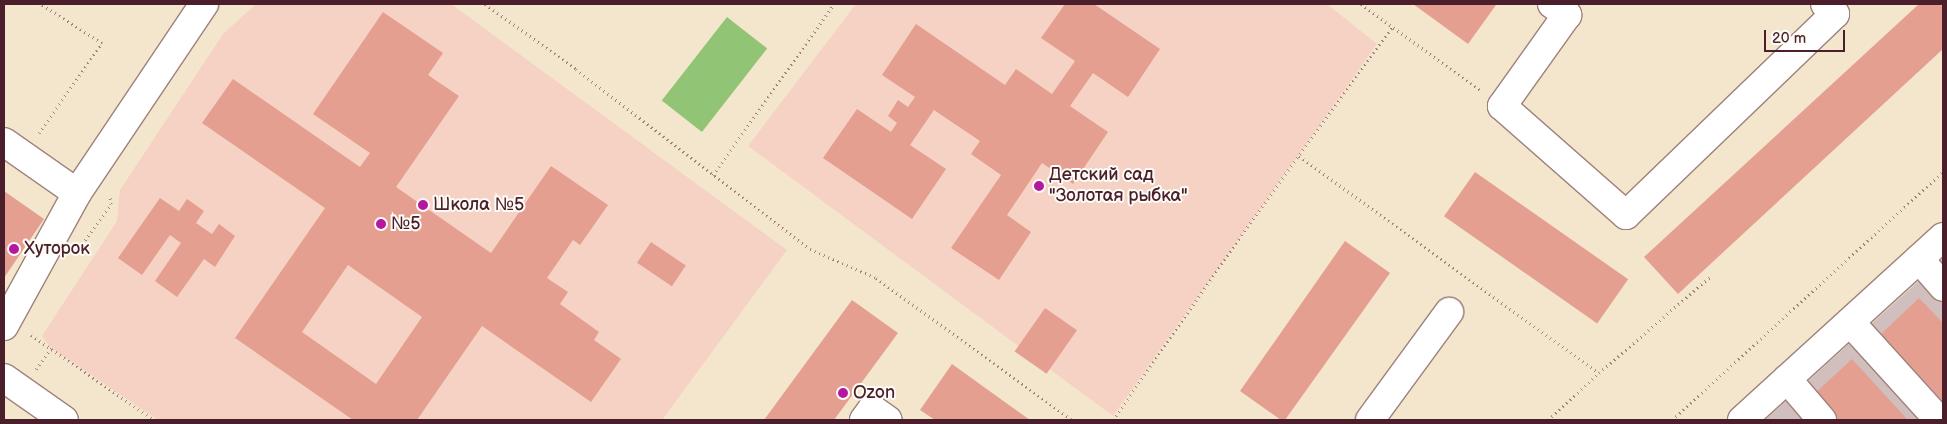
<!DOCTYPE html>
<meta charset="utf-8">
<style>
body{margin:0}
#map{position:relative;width:1947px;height:424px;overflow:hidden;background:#f4e6cd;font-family:"Balsamiq Sans",sans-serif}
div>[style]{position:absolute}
.built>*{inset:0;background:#f6d2c4}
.industrial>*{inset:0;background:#d1bfbe}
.green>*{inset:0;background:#91c474;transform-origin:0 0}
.building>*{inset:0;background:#e49f90;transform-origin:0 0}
.path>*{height:3px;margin-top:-1.5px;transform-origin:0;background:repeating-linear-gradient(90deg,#9f827c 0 1px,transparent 0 5px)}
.roads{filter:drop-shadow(1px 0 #9f827c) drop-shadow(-1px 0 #9f827c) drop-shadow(0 1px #9f827c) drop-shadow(0 -1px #9f827c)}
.minor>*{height:28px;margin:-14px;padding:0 14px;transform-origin:14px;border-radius:14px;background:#fff}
.dots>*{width:14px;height:14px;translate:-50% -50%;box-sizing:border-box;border:2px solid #fdfcf7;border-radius:50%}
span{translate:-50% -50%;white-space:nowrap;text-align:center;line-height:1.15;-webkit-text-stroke:4px #fdfcf7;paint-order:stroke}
.poi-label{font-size:18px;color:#4a1f2b}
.left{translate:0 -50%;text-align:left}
.frame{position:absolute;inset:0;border:5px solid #4a1f2b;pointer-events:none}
.scale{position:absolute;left:1764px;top:30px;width:81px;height:22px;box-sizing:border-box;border:2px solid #4a1f2b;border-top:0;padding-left:6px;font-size:15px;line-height:18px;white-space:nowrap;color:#4a1f2b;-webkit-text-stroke:4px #fdfcf7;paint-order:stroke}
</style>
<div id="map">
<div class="built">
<i style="clip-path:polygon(256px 4px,451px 4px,787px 250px,662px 420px,158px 420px,51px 348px,42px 336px,117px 221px,120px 190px,223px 34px)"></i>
<i style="clip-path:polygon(856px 4px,1327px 4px,1377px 44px,1113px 416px,748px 146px)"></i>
</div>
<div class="industrial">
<i style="clip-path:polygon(1943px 259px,1943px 420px,1765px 420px)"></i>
</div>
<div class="green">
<i style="left:727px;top:17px;width:51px;height:106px;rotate:38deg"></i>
</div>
<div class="building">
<i style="clip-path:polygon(1065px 4px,1094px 4px,1160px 49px,1128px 97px,1093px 73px,1070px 106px,1108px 132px,1073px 184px,1042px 163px,1007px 215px,1031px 232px,999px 280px,951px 248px,1001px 175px,971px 154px,980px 141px,934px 110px,910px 145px,946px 169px,912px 219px,823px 158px,857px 109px,891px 132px,897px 123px,888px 116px,898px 100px,908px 107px,915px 97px,882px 75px,916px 24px,1005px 85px,1016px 69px,1052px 94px,1075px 61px,1041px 38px)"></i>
<i style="clip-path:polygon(1413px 4px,1495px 4px,1496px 5px,1468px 44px)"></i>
<i style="clip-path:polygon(1919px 4px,1940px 4px,1943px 7px,1943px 49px,1678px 294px,1644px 257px)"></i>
<i style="clip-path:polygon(evenodd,383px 12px,443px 53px,428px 75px,459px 96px,396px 187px,491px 253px,551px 166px,608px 205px,580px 245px,573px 240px,547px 278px,568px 292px,560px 304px,599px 332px,594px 340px,621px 359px,591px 402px,482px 326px,417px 420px,353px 420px,235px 338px,325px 208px,202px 123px,233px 79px,360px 167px,370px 153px,313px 114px,383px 12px,348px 265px,422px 317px,376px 384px,302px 332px,348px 265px)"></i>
<i style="left:1475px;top:172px;width:187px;height:54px;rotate:35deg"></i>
<i style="clip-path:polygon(4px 191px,44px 219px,4px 278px)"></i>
<i style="clip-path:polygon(160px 198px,179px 211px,187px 199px,204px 211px,196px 223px,212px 234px,219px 224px,235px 236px,215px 267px,204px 259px,177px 297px,155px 281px,181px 243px,170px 235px,142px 275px,118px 258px)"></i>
<i style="clip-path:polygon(1345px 241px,1390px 273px,1285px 420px,1281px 420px,1240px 391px)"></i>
<i style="left:651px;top:242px;width:42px;height:25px;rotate:34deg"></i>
<i style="clip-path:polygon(1919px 298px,1943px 323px,1943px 401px,1880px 335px)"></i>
<i style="clip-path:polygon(852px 300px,898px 333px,834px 420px,764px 420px)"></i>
<i style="left:1045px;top:308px;width:39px;height:53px;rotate:35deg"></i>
<i style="clip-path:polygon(1852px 359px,1908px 420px,1838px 420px,1814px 394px)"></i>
<i style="clip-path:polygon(952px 364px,1030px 420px,935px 420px,920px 410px)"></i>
</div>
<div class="path">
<i style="left:485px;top:4px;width:112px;rotate:35.5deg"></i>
<i style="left:576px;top:69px;width:295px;rotate:37.6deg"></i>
<i style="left:810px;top:249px;width:72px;rotate:23.7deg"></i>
<i style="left:876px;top:278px;width:242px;rotate:35.9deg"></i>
<i style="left:1361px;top:4px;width:147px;rotate:35.9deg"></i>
<i style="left:39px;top:133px;width:110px;rotate:-55deg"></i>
<i style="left:102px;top:43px;width:72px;rotate:-147.4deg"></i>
<i style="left:1299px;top:156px;width:370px;rotate:35.9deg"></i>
<i style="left:1599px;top:373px;width:147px;rotate:-40.9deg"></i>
<i style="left:713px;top:175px;width:209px;rotate:-54.7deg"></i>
<i style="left:85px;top:240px;width:44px;rotate:-54.2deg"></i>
<i style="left:111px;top:204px;width:9px;rotate:-96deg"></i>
<i style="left:31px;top:335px;width:150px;rotate:34.6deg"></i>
<i style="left:36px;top:369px;width:26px;rotate:-54deg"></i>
<i style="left:1113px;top:420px;width:235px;rotate:-55.2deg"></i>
<i style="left:1247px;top:227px;width:248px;rotate:-54deg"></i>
<i style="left:1548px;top:420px;width:69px;rotate:-42.7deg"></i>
<i style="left:1672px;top:420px;width:367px;rotate:-42.5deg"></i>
</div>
<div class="roads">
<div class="minor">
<i style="left:1552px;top:4px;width:19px;rotate:36deg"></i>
<i style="left:1567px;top:15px;width:112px;rotate:125.5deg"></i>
<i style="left:1502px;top:106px;width:165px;rotate:41.3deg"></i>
<i style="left:1626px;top:215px;width:290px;rotate:-43.9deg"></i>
<i style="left:1835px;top:14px;width:14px;rotate:-135deg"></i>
<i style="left:4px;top:142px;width:89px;rotate:34.9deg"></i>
<i style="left:1919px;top:259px;width:37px;rotate:49deg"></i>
<i style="left:1850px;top:322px;width:132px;rotate:47.8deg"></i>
<i style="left:4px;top:326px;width:152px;rotate:-61.2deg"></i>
<i style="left:77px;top:193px;width:228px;rotate:-56.1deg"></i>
<i style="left:4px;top:378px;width:73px;rotate:35deg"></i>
<i style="left:1787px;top:379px;width:54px;rotate:49.5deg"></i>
<i style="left:864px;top:420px;width:14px;rotate:-54deg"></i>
<i style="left:872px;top:409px;width:19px;rotate:35deg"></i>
<i style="left:1370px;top:420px;width:134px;rotate:-53.8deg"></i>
<i style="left:1742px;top:420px;width:272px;rotate:-42.3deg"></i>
</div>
</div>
<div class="dots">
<i style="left:1039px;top:186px;background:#b5179e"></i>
<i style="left:423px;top:205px;background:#b5179e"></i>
<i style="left:381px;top:224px;background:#b5179e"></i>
<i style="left:14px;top:249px;background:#b5179e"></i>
<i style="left:843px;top:393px;background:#b5179e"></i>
</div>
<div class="poi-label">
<span class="left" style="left:1049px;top:186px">Детский сад<br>"Золотая рыбка"</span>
<span class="left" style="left:433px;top:205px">Школа №5</span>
<span class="left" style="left:391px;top:224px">№5</span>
<span class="left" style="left:24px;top:249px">Хуторок</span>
<span class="left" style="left:853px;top:393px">Ozon</span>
</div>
<div class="frame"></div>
<div class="scale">20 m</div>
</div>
